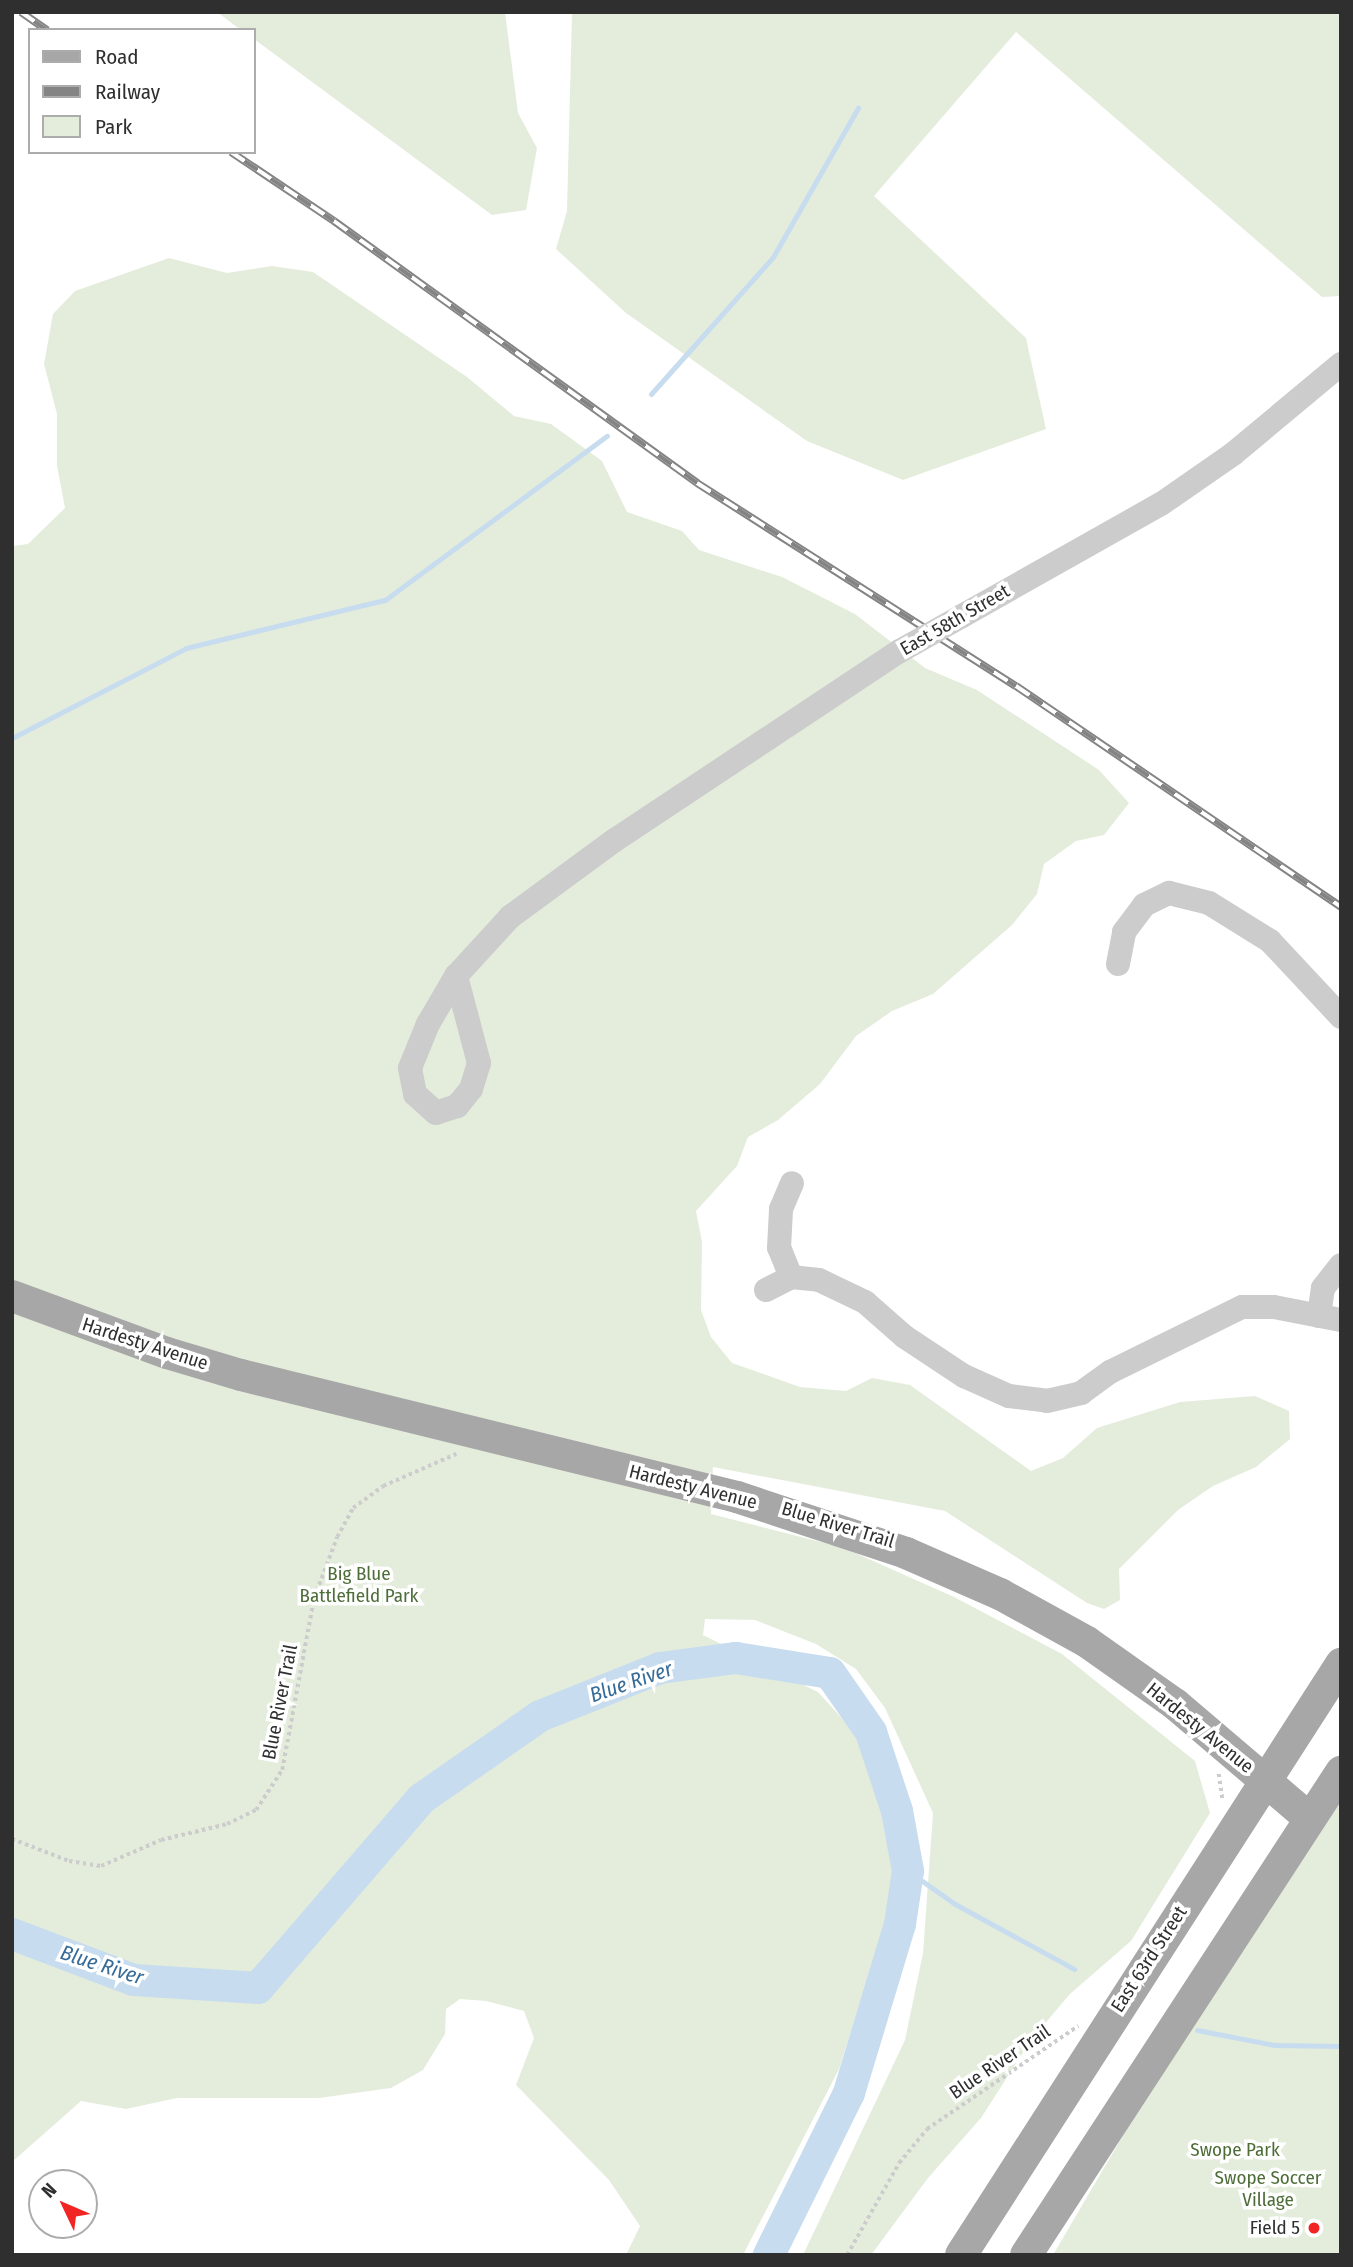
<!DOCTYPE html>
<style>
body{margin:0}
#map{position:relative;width:1353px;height:2267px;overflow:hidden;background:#fff;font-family:"Fira Sans Condensed",sans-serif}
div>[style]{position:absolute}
.green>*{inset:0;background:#e4eddc}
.stream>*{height:5px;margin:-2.5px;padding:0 2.5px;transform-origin:2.5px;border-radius:2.5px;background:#c7dcee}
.river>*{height:32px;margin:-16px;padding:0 16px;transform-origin:16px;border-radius:16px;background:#c7dcee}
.path>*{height:3.5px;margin-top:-1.75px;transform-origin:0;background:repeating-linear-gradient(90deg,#ccc 0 3.5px,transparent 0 7px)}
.minor>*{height:24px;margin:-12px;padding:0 12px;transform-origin:12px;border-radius:12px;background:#ccc}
.major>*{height:32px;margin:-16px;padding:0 16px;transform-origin:16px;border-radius:16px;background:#a7a7a7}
.rail>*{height:8px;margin-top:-4px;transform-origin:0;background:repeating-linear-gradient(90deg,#fff 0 16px,#848484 0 32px);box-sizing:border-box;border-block:2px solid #848484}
.minor-bridge>*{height:24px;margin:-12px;padding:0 12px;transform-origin:12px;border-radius:12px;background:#ccc}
.dots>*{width:19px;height:19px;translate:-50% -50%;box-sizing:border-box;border:4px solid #fff;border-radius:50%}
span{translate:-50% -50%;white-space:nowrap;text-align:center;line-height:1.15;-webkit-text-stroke:7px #fff;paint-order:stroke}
.street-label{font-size:19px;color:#2f2f2f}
.park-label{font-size:19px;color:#4e6e39}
.poi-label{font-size:19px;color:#2f2f2f}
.right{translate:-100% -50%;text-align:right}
.water-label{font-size:21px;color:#376b97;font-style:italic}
.frame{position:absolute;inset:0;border:14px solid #2f2f2f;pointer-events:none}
.legend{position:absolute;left:28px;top:28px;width:228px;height:126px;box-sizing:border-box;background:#fff;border:2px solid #acacac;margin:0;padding:9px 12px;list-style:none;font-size:21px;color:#2f2f2f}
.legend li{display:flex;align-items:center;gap:14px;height:35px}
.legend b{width:35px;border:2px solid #acacac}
.north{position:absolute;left:28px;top:2169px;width:70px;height:70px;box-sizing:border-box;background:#fff;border:2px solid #acacac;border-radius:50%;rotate:314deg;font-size:19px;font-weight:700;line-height:28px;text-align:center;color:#2f2f2f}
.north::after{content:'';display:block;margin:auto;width:24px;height:32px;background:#f22525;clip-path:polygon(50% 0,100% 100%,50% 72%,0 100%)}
</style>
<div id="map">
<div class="green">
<i style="clip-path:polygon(217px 12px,505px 12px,518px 113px,537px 148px,526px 210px,492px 215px,254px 39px,254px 30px,241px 30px)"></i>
<i style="clip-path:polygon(572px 12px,1341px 12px,1341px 296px,1322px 297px,1016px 32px,874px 196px,1026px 338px,1046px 429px,903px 480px,807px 441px,626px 313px,556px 249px,567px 211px)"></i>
<i style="clip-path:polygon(169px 258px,227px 273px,272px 266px,313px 272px,467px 377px,514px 416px,551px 424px,602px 461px,627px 512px,682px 531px,699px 550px,782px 577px,855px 614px,925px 668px,977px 690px,1099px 770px,1129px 803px,1104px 835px,1076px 841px,1044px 864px,1037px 894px,1012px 925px,933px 994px,892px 1011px,856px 1036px,820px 1084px,778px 1120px,748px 1137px,737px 1166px,696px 1211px,702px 1242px,701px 1310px,711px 1337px,732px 1363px,800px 1387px,846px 1391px,872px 1378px,910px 1385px,1031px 1471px,1063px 1458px,1097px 1428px,1180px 1402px,1255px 1396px,1289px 1411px,1290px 1439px,1256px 1467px,1213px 1486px,1178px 1510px,1119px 1569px,1120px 1600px,1104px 1609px,1087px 1603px,945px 1511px,713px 1467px,711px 1514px,844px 1548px,954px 1597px,1062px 1654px,1195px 1761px,1210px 1813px,1131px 1941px,1070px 1994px,1031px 2040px,981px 2118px,928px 2178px,871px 2255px,803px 2255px,905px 2040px,923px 1953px,933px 1813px,885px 1708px,856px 1669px,816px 1644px,755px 1620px,705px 1619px,703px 1635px,818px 1692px,896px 1778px,909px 1846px,839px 2069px,743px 2255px,626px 2255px,640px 2226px,609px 2180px,516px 2085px,534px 2038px,524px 2011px,486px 2001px,460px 1999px,446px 2009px,445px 2034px,423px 2070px,391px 2088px,319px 2098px,177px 2098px,126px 2109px,81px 2101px,12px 2162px,12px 546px,28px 544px,65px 508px,57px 466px,57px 414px,44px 364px,53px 314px,75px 291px)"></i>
<i style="clip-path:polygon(1341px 1772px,1341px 2255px,1053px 2255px,1309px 1818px)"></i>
</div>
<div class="stream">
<i style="left:651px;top:394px;width:183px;rotate:-48.3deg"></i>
<i style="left:773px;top:257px;width:172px;rotate:-60.3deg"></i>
<i style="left:12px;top:738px;width:196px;rotate:-27.3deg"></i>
<i style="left:186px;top:648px;width:205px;rotate:-13.6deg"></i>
<i style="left:385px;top:600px;width:276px;rotate:-36.5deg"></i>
<i style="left:908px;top:1871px;width:57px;rotate:35.1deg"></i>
<i style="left:955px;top:1904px;width:136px;rotate:28.6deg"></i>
<i style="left:1197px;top:2030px;width:78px;rotate:11deg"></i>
<i style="left:1274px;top:2045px;width:67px;rotate:0.9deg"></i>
</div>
<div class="river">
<i style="left:12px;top:1934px;width:130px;rotate:20.7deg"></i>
<i style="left:134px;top:1980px;width:124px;rotate:3.7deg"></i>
<i style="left:258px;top:1988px;width:250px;rotate:-49.2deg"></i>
<i style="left:421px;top:1799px;width:145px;rotate:-34.9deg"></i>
<i style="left:540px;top:1716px;width:129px;rotate:-21.8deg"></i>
<i style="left:660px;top:1668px;width:77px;rotate:-7.5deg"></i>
<i style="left:736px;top:1658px;width:95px;rotate:9.1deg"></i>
<i style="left:830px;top:1673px;width:72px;rotate:55.2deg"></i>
<i style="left:871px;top:1732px;width:83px;rotate:71.8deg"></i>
<i style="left:897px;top:1811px;width:61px;rotate:79.6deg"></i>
<i style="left:908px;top:1871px;width:54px;rotate:98.6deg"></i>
<i style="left:900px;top:1924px;width:177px;rotate:106.8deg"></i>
<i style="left:849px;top:2093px;width:181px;rotate:116.3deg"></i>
</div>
<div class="path">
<i style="left:1219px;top:1774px;width:27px;rotate:82deg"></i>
<i style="left:12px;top:1839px;width:61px;rotate:21.1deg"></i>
<i style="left:69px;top:1861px;width:32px;rotate:9deg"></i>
<i style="left:101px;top:1866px;width:65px;rotate:-23.4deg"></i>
<i style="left:161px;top:1840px;width:68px;rotate:-13.6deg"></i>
<i style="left:227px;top:1824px;width:32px;rotate:-26deg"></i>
<i style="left:256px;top:1810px;width:48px;rotate:-57deg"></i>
<i style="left:282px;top:1770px;width:175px;rotate:-79.5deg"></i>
<i style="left:314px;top:1598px;width:65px;rotate:-69.3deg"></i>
<i style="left:337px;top:1537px;width:33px;rotate:-61deg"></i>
<i style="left:353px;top:1508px;width:37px;rotate:-36deg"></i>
<i style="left:383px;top:1486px;width:80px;rotate:-23.7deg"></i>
<i style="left:847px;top:2255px;width:106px;rotate:-60.5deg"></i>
<i style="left:899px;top:2163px;width:44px;rotate:-50.5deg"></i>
<i style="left:927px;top:2129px;width:183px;rotate:-34.3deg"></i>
</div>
<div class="minor">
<i style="left:962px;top:616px;width:228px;rotate:-29.4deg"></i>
<i style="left:1161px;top:504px;width:88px;rotate:-34.8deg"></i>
<i style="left:1233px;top:454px;width:141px;rotate:-39.8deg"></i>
<i style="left:1118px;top:964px;width:33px;rotate:-79deg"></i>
<i style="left:1124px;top:932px;width:34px;rotate:-53deg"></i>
<i style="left:1144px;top:905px;width:28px;rotate:-26deg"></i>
<i style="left:1169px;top:893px;width:41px;rotate:14deg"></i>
<i style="left:1209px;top:903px;width:72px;rotate:31.9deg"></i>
<i style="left:1270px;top:941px;width:104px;rotate:46.9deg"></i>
<i style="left:456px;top:976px;width:80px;rotate:-47.5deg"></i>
<i style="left:510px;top:917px;width:130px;rotate:-36.3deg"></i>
<i style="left:615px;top:840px;width:342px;rotate:-33.6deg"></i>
<i style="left:456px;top:976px;width:90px;rotate:75.2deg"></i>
<i style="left:479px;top:1063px;width:27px;rotate:107deg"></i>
<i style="left:471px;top:1089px;width:22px;rotate:129deg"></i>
<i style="left:457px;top:1106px;width:22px;rotate:162deg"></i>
<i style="left:436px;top:1113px;width:28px;rotate:-138deg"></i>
<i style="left:415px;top:1094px;width:26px;rotate:-101deg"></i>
<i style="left:410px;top:1068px;width:48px;rotate:-67.8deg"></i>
<i style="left:428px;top:1024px;width:56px;rotate:-59.7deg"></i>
<i style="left:791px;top:1277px;width:31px;rotate:-112deg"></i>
<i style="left:779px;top:1248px;width:39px;rotate:-87deg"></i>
<i style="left:781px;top:1209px;width:28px;rotate:-67deg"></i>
<i style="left:766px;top:1290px;width:28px;rotate:-27deg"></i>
<i style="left:791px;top:1277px;width:28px;rotate:6deg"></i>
<i style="left:819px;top:1280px;width:51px;rotate:25.6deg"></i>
<i style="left:865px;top:1302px;width:53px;rotate:41.2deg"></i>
<i style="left:905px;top:1337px;width:71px;rotate:33.5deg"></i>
<i style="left:964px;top:1376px;width:49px;rotate:24deg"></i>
<i style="left:1009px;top:1396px;width:38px;rotate:7deg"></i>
<i style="left:1047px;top:1401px;width:35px;rotate:-13deg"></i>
<i style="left:1081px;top:1393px;width:36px;rotate:-36deg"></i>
<i style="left:1110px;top:1372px;width:147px;rotate:-26.2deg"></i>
<i style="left:1242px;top:1307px;width:32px"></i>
<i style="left:1274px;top:1307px;width:68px;rotate:11deg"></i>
<i style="left:1319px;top:1316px;width:28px;rotate:-82deg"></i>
<i style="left:1323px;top:1288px;width:29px;rotate:-52deg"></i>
</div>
<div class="major">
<i style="left:12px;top:1296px;width:165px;rotate:20.2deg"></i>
<i style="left:167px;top:1353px;width:77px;rotate:16.6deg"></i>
<i style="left:241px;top:1375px;width:511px;rotate:13.82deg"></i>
<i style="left:737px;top:1497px;width:178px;rotate:18.3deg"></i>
<i style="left:906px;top:1553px;width:103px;rotate:23.6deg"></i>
<i style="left:1000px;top:1594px;width:99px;rotate:28.9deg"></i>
<i style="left:1087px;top:1642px;width:108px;rotate:35.2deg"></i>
<i style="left:1175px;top:1704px;width:176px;rotate:40.4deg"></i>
<i style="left:961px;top:2255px;width:703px;rotate:-57.26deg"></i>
<i style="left:1026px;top:2255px;width:577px;rotate:-56.89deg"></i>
</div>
<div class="rail">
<i style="left:21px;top:12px;width:32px;rotate:35deg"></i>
<i style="left:231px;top:152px;width:124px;rotate:33.8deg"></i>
<i style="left:334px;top:221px;width:448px;rotate:35.8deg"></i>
<i style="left:697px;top:483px;width:378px;rotate:32.5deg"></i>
<i style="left:1016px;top:686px;width:393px;rotate:34.2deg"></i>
</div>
<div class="minor-bridge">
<i style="left:900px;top:651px;width:71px;rotate:-29.4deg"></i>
</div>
<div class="dots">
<i style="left:1314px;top:2228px;background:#f22525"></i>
</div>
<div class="street-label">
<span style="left:955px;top:620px;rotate:-30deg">East 58th Street</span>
<span style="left:145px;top:1344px;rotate:18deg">Hardesty Avenue</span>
<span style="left:693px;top:1487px;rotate:14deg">Hardesty Avenue</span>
<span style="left:838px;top:1525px;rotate:17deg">Blue River Trail</span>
<span style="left:280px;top:1702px;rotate:-79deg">Blue River Trail</span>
<span style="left:1200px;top:1728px;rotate:39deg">Hardesty Avenue</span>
<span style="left:1149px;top:1959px;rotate:-57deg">East 63rd Street</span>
<span style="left:1000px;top:2062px;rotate:-34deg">Blue River Trail</span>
</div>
<div class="park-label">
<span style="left:359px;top:1585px">Big Blue<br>Battlefield Park</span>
<span style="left:1235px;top:2150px">Swope Park</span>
<span style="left:1268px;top:2189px">Swope Soccer<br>Village</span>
</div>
<div class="poi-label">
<span class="right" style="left:1300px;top:2228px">Field 5</span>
</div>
<div class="water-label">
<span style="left:631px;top:1682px;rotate:-19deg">Blue River</span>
<span style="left:102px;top:1965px;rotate:18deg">Blue River</span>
</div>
<div class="frame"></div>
<ul class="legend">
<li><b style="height:9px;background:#a7a7a7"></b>Road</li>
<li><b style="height:9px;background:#848484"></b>Railway</li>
<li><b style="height:19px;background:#e4eddc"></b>Park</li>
</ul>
<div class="north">N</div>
</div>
